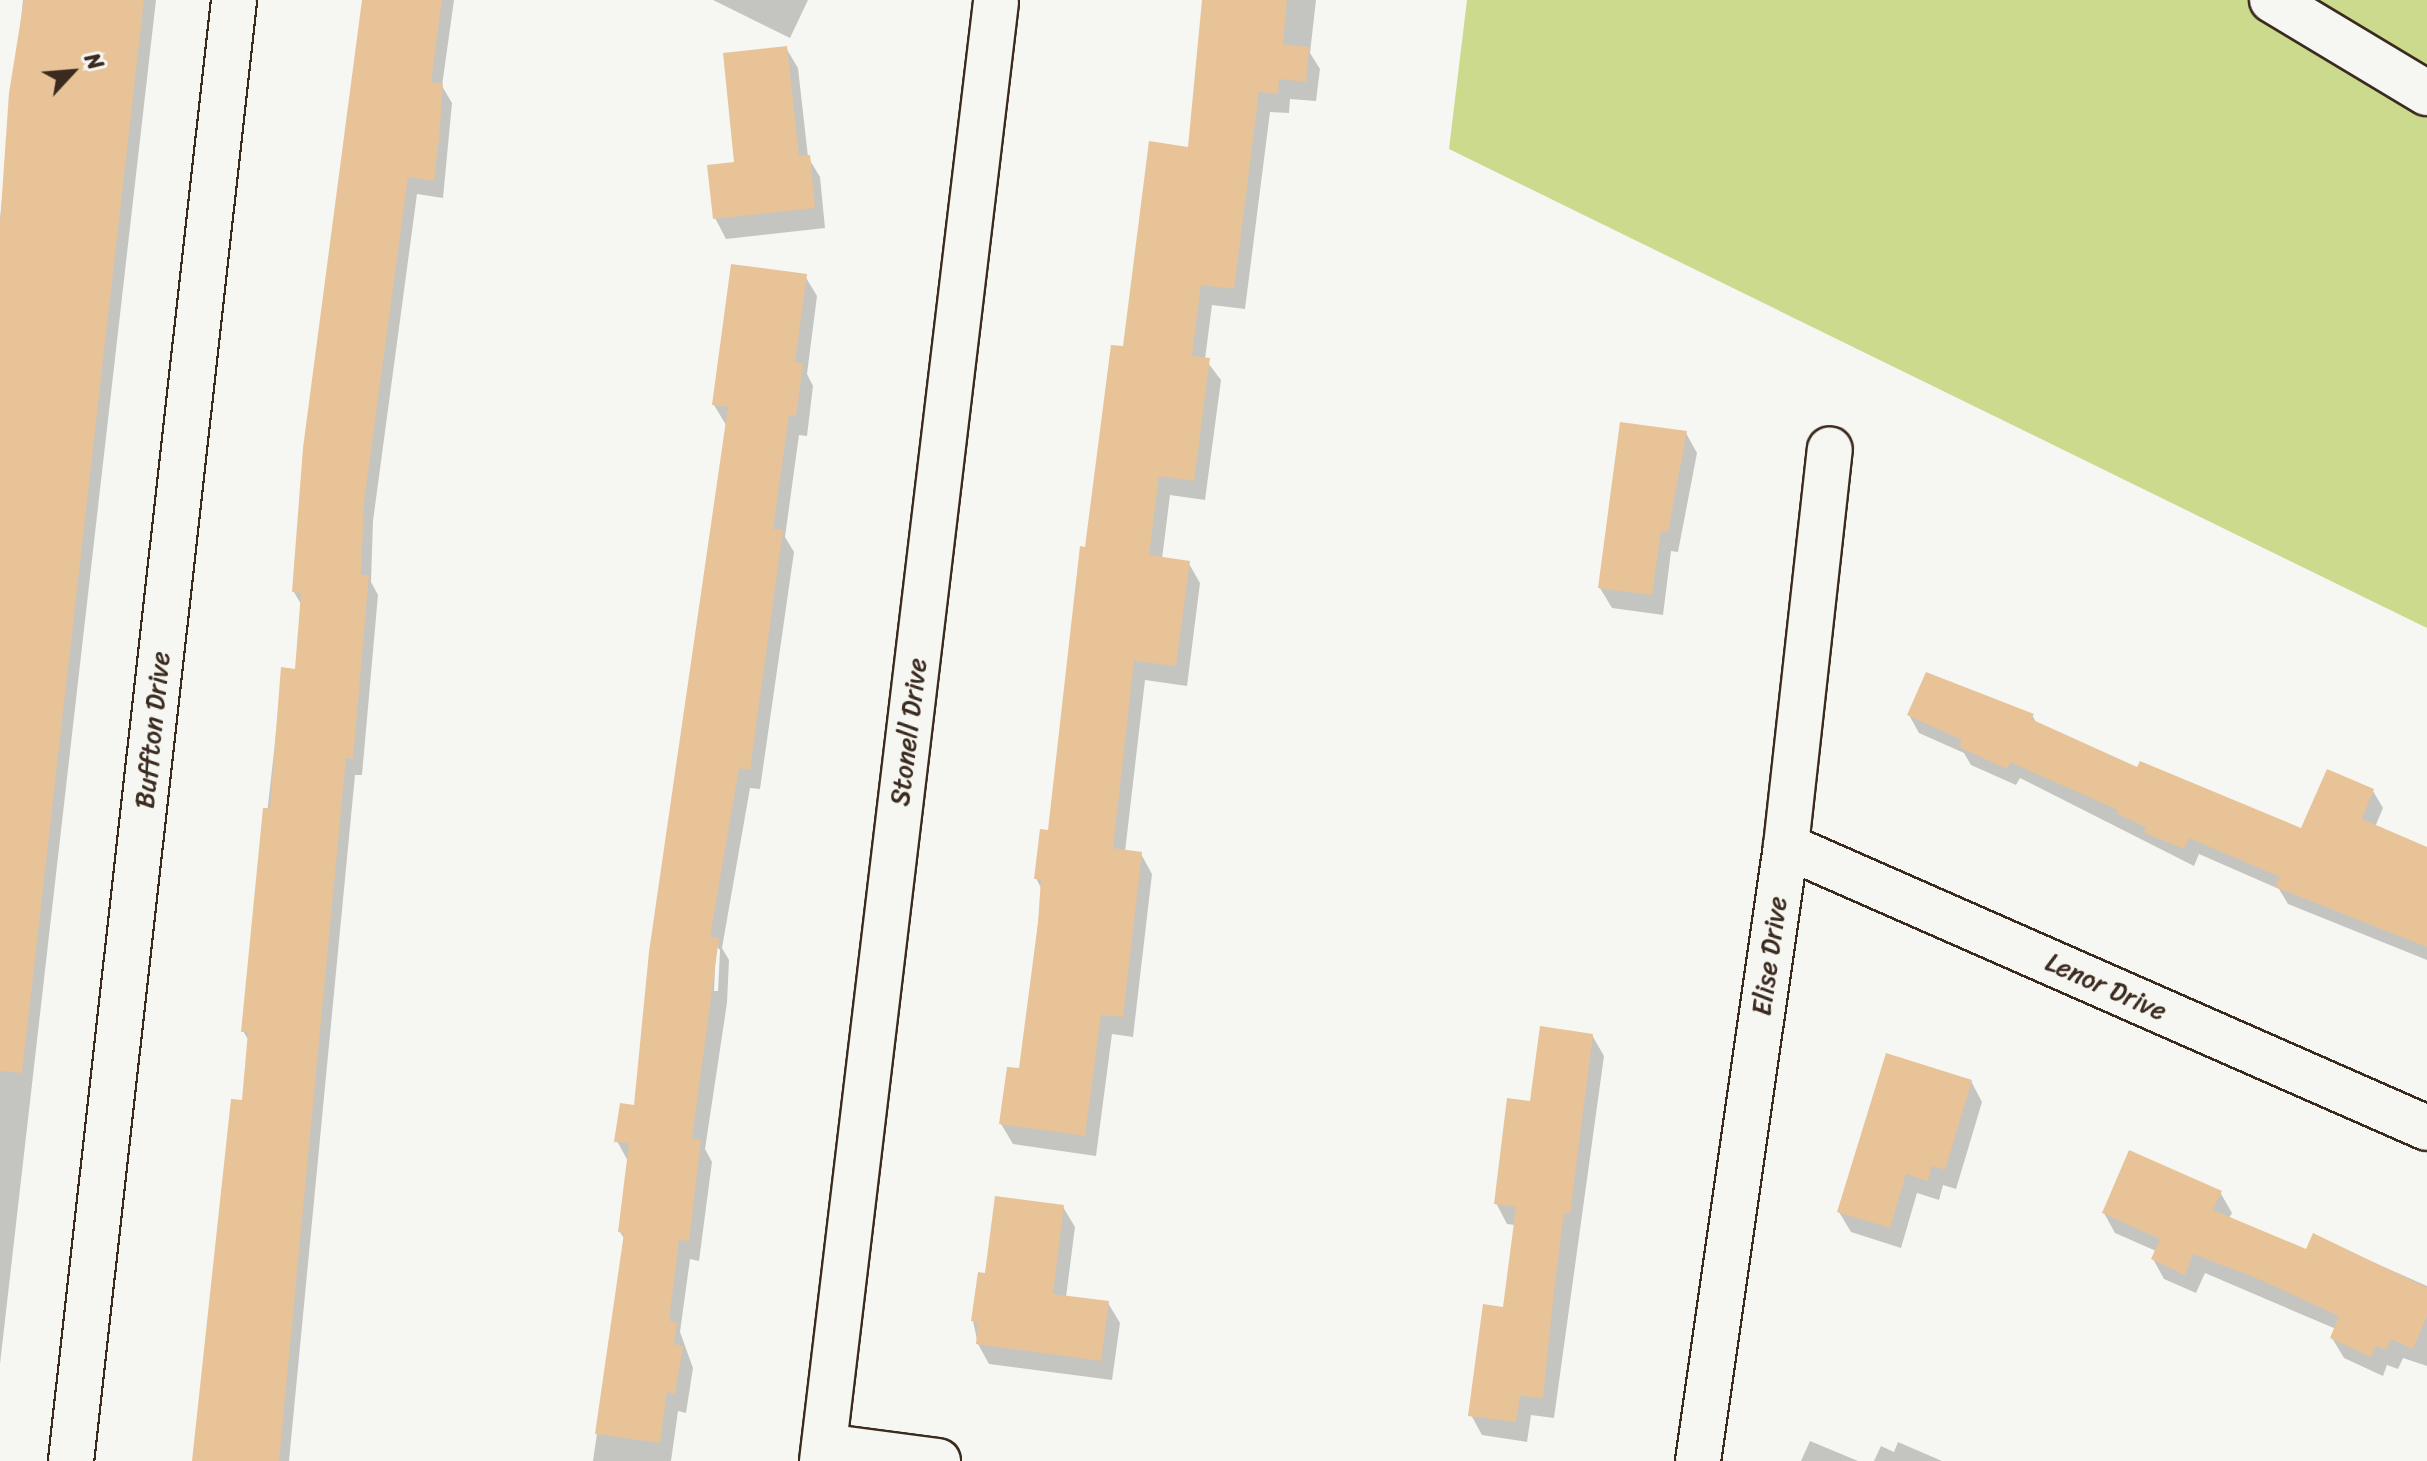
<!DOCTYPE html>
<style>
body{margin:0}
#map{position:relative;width:2427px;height:1461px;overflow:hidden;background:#f6f6f2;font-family:Sriracha,sans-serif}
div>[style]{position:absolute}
.green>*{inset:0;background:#cbda8d}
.shadow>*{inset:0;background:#0003}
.building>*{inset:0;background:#e8c398}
.roads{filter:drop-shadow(2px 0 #3b2a1e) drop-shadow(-2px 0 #3b2a1e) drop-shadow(0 2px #3b2a1e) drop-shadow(0 -2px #3b2a1e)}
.minor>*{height:44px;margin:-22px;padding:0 22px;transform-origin:22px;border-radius:22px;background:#f6f6f2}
span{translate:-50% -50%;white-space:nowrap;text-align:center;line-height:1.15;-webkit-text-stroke:6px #f6f6f2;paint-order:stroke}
.street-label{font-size:26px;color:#3b2a1e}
.north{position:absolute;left:32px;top:32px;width:80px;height:80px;-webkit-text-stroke:6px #f6f6f2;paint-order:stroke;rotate:64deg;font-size:22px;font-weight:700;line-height:32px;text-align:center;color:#3b2a1e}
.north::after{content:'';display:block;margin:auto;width:28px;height:36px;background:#3b2a1e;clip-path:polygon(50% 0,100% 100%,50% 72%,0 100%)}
</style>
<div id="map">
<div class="green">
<i style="clip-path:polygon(1467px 0,2427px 0,2427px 628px,1449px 149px)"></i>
</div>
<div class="shadow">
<i style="clip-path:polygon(23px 0,156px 0,0 1364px,0 219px)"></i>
<i style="clip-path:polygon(365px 0,454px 0,442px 86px,452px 103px,443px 198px,417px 194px,373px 521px,371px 582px,378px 595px,362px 775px,355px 775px,289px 1461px,195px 1461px,244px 1102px,249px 1041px,243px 1031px,283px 670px,297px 671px,302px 606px,294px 592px)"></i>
<i style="clip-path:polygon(713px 0,808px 0,790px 38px)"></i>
<i style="clip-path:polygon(1204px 0,1316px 0,1310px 53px,1320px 69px,1316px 101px,1290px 99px,1289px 113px,1270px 112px,1245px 309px,1212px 305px,1205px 359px,1221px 380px,1205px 500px,1170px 495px,1162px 559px,1188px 562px,1200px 583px,1187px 686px,1145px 680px,1125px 852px,1141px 854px,1152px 874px,1133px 1037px,1112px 1034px,1096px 1156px,1013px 1144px,1001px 1124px,1021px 1070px,1042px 890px,1036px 878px,1049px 832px,1086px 549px,1125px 349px,1190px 149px)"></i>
<i style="clip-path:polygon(786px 48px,798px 68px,808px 157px,820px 177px,825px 228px,726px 239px,715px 218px)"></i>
<i style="clip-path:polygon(evenodd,805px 276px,817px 296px,807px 374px,813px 386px,807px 436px,799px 435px,785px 537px,794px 552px,760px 789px,750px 788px,722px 948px,729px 960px,727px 1003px,705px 1149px,712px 1162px,699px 1261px,690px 1259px,680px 1332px,693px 1368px,686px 1413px,678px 1411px,671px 1461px,593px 1461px,625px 1240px,620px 1232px,629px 1163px,617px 1141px,636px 1108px,726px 425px,714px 405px,805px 276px,716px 946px,720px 950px,718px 991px,714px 991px,716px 946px)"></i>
<i style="clip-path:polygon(1686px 433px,1697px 453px,1678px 552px,1671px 551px,1663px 615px,1612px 608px,1600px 588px)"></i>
<i style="clip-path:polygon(1909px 715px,2032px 715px,2037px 724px,2138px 769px,2302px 830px,2373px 791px,2383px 808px,2375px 827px,2427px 849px,2427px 960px,2288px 904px,2279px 889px,2199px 854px,2194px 866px,2020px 778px,2016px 785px,1971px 765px,1964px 753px,1919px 733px)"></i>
<i style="clip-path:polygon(1592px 1035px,1604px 1056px,1554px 1418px,1531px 1415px,1527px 1442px,1482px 1435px,1471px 1415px,1505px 1309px,1515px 1225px,1507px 1224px,1496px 1203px,1532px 1104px)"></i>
<i style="clip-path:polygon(1971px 1081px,1982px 1102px,1956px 1189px,1943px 1185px,1939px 1200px,1917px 1193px,1901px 1248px,1851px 1232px,1839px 1212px)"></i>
<i style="clip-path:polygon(2220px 1192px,2232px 1213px,2229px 1218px,2307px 1252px,2314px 1236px,2427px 1286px,2427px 1366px,2403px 1358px,2398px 1369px,2387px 1365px,2383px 1376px,2344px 1358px,2332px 1338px,2336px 1329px,2205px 1273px,2196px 1293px,2164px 1279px,2153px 1259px,2156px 1251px,2115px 1233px,2104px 1213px)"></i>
<i style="clip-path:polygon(1063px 1207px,1075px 1227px,1066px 1297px,1108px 1303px,1120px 1323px,1112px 1380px,989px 1364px,978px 1344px,973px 1321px,986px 1275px)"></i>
<i style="clip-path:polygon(1810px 1441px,1858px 1461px,1801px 1461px)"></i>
<i style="clip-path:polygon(1898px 1442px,1942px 1461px,1874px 1461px,1881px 1446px,1894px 1452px)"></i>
</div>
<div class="building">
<i style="clip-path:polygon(24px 0,144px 0,22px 1073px,0 1071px,0 224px,9px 93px)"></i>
<i style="clip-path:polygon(362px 0,442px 0,431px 82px,443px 84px,439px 139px,434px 181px,408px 177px,364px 502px,361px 575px,369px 575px,353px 759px,346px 758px,279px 1461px,192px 1461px,231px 1099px,242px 1100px,248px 1032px,241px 1032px,263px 808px,270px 808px,281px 667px,295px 669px,301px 593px,292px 592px,303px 448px)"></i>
<i style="clip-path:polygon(1202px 0,1287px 0,1283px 44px,1309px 47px,1306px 82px,1279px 79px,1278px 94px,1259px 92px,1234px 289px,1201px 285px,1192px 356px,1210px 358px,1194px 481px,1159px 476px,1149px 555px,1190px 561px,1176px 666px,1134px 661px,1113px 848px,1142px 852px,1123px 1017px,1101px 1015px,1085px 1136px,999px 1124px,1007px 1067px,1019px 1068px,1038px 923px,1041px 879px,1034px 879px,1040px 829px,1048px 830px,1080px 546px,1085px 547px,1111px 345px,1123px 346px,1149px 141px,1188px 147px)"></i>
<i style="clip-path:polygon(787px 46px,799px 156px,810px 155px,815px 208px,713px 219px,707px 165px,734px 162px,723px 53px)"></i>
<i style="clip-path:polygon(731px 264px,807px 274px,795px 362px,803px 364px,796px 416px,789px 415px,773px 529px,783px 530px,750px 770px,739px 768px,710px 937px,719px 938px,692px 1139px,701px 1140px,689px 1241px,679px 1240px,669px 1321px,677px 1322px,674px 1344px,683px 1346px,675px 1394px,667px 1392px,660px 1443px,595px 1434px,624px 1233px,618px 1232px,629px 1143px,614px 1142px,620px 1103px,634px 1105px,649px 952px,728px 407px,712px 405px)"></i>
<i style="clip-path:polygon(1620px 422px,1687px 431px,1668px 532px,1661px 531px,1652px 595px,1598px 588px)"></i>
<i style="clip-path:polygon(1926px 672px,2034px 714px,2031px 719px,2137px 767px,2140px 761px,2301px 828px,2327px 769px,2374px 789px,2362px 819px,2427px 847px,2427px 947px,2275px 887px,2280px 877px,2189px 838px,2184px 849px,2143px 832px,2146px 827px,2117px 814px,2118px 810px,2010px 762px,2007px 769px,1959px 747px,1962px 740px,1907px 715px)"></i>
<i style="clip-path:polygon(1540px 1026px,1593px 1034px,1570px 1214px,1564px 1213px,1555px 1282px,1543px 1398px,1520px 1396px,1516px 1422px,1468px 1416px,1483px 1304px,1503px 1307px,1516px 1207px,1494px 1204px,1507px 1098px,1530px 1101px)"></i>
<i style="clip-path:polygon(1886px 1053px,1972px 1080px,1945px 1170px,1932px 1166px,1928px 1181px,1906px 1174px,1890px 1228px,1837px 1212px)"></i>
<i style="clip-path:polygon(2129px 1150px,2222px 1191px,2213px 1210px,2306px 1249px,2313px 1233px,2427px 1288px,2427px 1316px,2413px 1349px,2391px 1339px,2386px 1350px,2376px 1346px,2371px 1357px,2330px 1338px,2339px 1316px,2256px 1278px,2193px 1254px,2185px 1275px,2151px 1259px,2160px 1239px,2102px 1213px)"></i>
<i style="clip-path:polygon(995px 1196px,1064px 1205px,1053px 1294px,1109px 1301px,1101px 1361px,976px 1344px,978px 1322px,971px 1321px,978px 1272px,985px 1273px)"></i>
</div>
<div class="roads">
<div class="minor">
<i style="left:2272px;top:0;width:181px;rotate:31deg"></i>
<i style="left:1786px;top:846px;width:700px;rotate:23.75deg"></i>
<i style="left:824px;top:1446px;width:115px;rotate:7.5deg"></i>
<i style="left:71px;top:1461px;width:1470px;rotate:-83.63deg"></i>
<i style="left:822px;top:1461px;width:1469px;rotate:-83.2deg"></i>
<i style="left:1698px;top:1461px;width:621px;rotate:-81.86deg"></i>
<i style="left:1786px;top:846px;width:399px;rotate:-83.7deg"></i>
</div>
</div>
<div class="street-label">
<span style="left:153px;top:730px;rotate:-84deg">Buffton Drive</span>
<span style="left:909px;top:732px;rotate:-83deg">Stonell Drive</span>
<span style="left:1770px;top:956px;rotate:-82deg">Elise Drive</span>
<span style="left:2106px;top:987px;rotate:24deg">Lenor Drive</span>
</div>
<div class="north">N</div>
</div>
